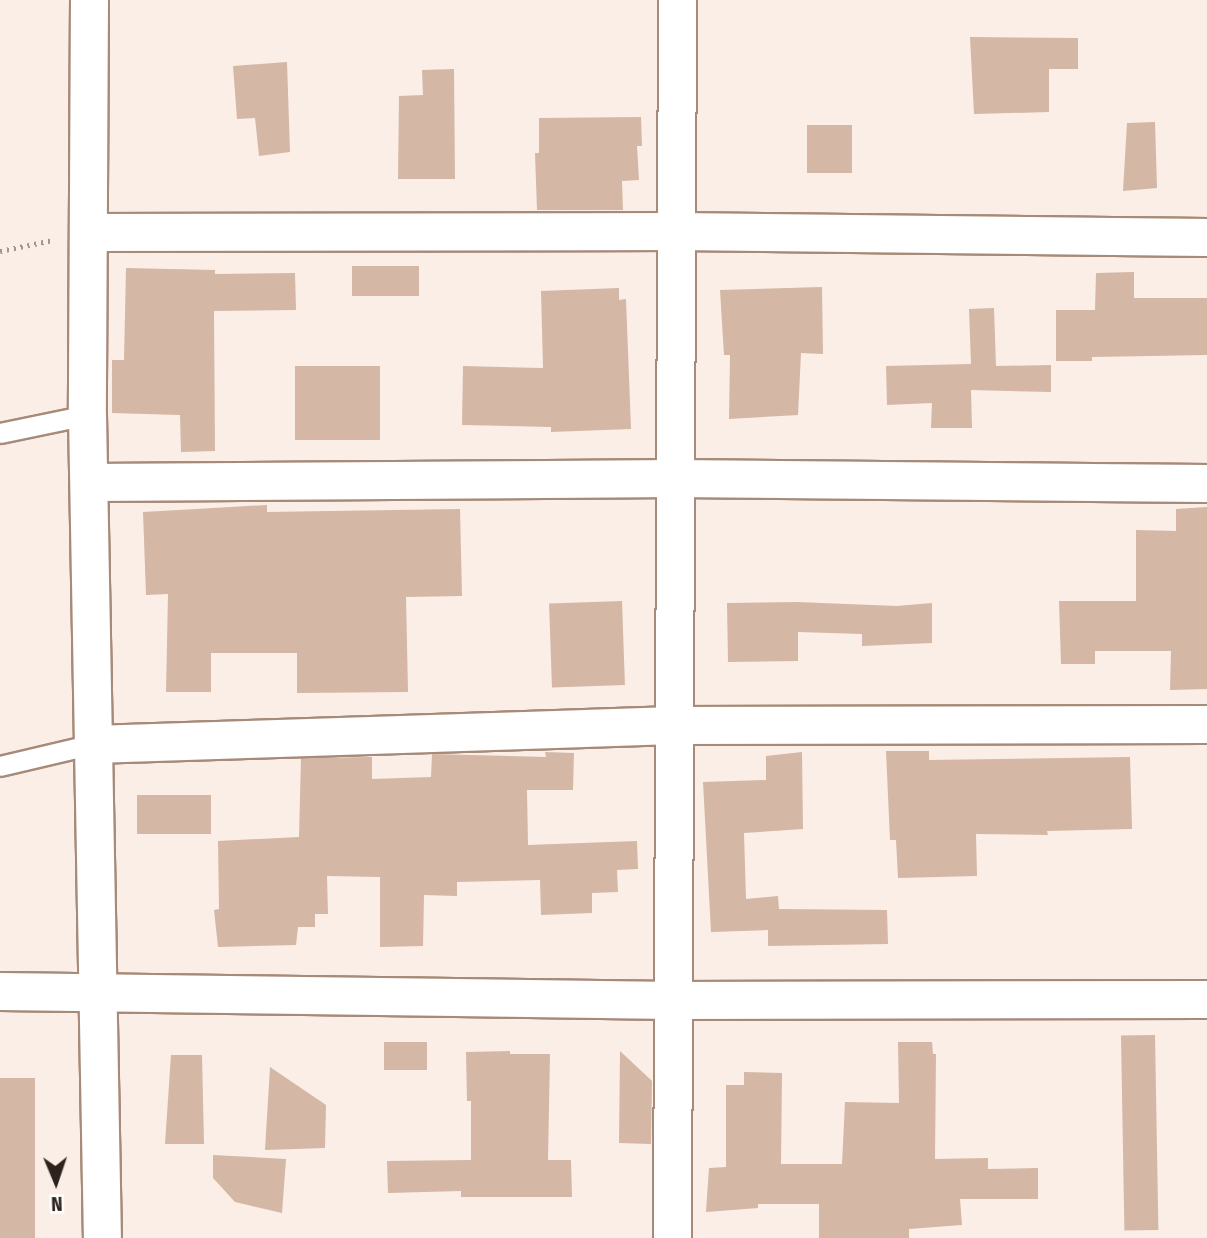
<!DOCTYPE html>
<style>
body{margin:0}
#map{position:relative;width:1207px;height:1238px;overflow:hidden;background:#faeee6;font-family:"Fira Sans Condensed",sans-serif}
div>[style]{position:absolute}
.building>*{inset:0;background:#d4b7a5;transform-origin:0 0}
.path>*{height:4.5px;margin-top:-2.25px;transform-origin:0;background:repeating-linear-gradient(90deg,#a1958e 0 2px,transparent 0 7px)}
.roads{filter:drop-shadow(2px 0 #a78b7a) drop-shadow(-2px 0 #a78b7a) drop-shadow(0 2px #a78b7a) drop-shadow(0 -2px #a78b7a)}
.service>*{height:19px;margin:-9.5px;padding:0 9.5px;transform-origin:9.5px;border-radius:9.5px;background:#fff}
.minor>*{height:37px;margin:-18.5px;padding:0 18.5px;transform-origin:18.5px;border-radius:18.5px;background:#fff}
span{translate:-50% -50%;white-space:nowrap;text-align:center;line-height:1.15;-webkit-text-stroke:7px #fff;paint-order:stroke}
.north{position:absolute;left:21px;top:1147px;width:70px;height:70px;-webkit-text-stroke:5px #fff;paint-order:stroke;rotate:178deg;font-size:19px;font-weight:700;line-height:28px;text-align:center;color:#2e221c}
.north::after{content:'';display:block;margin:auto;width:24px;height:32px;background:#2e221c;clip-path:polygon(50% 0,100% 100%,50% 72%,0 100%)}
</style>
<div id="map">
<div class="building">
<i style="clip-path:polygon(970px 37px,1078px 38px,1078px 69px,1049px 69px,1049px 112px,974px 114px)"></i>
<i style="clip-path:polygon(287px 62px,290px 152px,259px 156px,255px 118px,237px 119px,233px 66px)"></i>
<i style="clip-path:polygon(454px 69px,455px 179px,398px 179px,399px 96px,423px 95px,422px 70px)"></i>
<i style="clip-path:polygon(641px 117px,642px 146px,637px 146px,639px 180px,622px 181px,623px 210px,537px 210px,535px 153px,539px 153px,539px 118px)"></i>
<i style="clip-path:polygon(1155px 122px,1157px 188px,1123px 191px,1127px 123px)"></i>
<i style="left:852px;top:125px;width:48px;height:45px;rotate:90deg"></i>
<i style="left:352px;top:266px;width:67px;height:30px"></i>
<i style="clip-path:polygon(126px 268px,215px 270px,215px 274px,295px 273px,296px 310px,214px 311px,215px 451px,181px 452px,180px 415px,112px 413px,112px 360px,124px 360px)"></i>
<i style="clip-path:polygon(1134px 272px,1134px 298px,1207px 298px,1207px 355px,1092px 357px,1092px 361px,1056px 361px,1056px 310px,1095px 310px,1096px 273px)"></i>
<i style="clip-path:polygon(822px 287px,823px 354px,801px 353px,798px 415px,729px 419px,730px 355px,724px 355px,720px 290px)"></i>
<i style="clip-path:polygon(619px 288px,619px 300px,626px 299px,631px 429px,551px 432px,551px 427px,462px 425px,463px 366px,543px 368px,541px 291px)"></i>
<i style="clip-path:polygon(994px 308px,996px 366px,1051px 365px,1051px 392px,971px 390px,972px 428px,931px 428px,932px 403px,887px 405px,886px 366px,971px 364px,969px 309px)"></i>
<i style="left:295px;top:366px;width:85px;height:74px"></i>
<i style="clip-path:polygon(267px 505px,267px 512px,460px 509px,462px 596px,406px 597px,408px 692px,297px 693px,297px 653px,211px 653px,211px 692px,166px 692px,168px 594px,146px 595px,143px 512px)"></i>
<i style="clip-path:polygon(1207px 507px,1207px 689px,1170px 690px,1171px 651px,1095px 651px,1095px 664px,1061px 664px,1059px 601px,1136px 601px,1136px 530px,1176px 531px,1176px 509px)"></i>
<i style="left:622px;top:601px;width:84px;height:73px;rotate:88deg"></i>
<i style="clip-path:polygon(797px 602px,897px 606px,932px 603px,932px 643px,862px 646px,862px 634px,798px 632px,798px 661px,728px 662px,727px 603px)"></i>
<i style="clip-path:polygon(886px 751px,929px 751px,929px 760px,1130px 757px,1132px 829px,1047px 831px,1048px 835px,976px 834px,977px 876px,898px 878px,896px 840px,890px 840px)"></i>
<i style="clip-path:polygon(545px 752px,574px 753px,573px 790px,527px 790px,528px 845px,637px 841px,638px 869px,617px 870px,618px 892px,592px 893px,592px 913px,541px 915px,540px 880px,457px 882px,457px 896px,424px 895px,423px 946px,380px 947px,380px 877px,327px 876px,328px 914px,315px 914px,315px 927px,298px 927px,296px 945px,218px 947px,214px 910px,219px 909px,218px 841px,299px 837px,301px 758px,372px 757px,372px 779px,431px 777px,432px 754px,546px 757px)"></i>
<i style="clip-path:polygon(802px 752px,803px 829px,744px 833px,746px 899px,778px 896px,779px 909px,887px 910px,888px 944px,768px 946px,768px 930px,711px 932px,703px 782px,766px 780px,766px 756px)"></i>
<i style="left:137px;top:795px;width:74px;height:39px"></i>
<i style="left:1155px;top:1035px;width:195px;height:34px;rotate:89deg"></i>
<i style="left:384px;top:1042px;width:43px;height:28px"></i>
<i style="clip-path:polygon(898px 1042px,932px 1042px,933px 1054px,936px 1054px,935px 1159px,988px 1158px,988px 1169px,1038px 1168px,1038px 1199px,960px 1199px,962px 1225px,909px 1229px,909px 1238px,819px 1238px,819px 1204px,758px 1204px,758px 1208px,706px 1212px,709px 1168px,726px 1167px,726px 1085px,744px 1085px,744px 1072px,782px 1073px,781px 1164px,842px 1164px,845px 1102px,899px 1103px)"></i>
<i style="clip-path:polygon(510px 1051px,510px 1054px,550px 1054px,548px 1160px,571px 1160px,572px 1197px,461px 1197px,461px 1191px,388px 1193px,387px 1161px,471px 1160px,471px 1101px,467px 1101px,466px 1052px)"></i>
<i style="clip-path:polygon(620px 1051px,652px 1081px,651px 1144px,619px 1143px)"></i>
<i style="clip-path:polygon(171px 1055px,202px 1055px,204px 1144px,165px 1144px)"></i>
<i style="clip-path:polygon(270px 1067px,326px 1105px,325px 1148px,265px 1150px)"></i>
<i style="left:35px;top:1078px;width:160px;height:35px;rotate:90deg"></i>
<i style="clip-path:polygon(213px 1155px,286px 1159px,282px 1213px,235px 1202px,213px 1178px)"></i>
</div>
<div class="path">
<i style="left:0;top:251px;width:54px;rotate:-11.7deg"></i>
</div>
<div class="roads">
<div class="service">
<i style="left:0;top:433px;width:89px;rotate:-11.7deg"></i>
<i style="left:0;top:766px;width:96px;rotate:-13.3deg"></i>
</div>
<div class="minor">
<i style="left:89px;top:0;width:415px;rotate:90.3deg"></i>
<i style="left:87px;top:415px;width:823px;rotate:88.96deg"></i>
<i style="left:89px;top:232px;width:587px;rotate:-0.1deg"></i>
<i style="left:676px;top:231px;width:531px;rotate:0.65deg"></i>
<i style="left:90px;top:482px;width:585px;rotate:-0.39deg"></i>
<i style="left:675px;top:478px;width:532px;rotate:0.54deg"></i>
<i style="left:93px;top:744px;width:581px;rotate:-1.87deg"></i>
<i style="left:674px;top:725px;width:533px;rotate:-0.11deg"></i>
<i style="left:0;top:991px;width:673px;rotate:0.77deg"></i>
<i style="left:673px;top:1000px;width:534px;rotate:-0.11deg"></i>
<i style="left:672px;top:1238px;width:1238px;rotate:-89.77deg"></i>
</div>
</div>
<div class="north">N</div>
</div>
